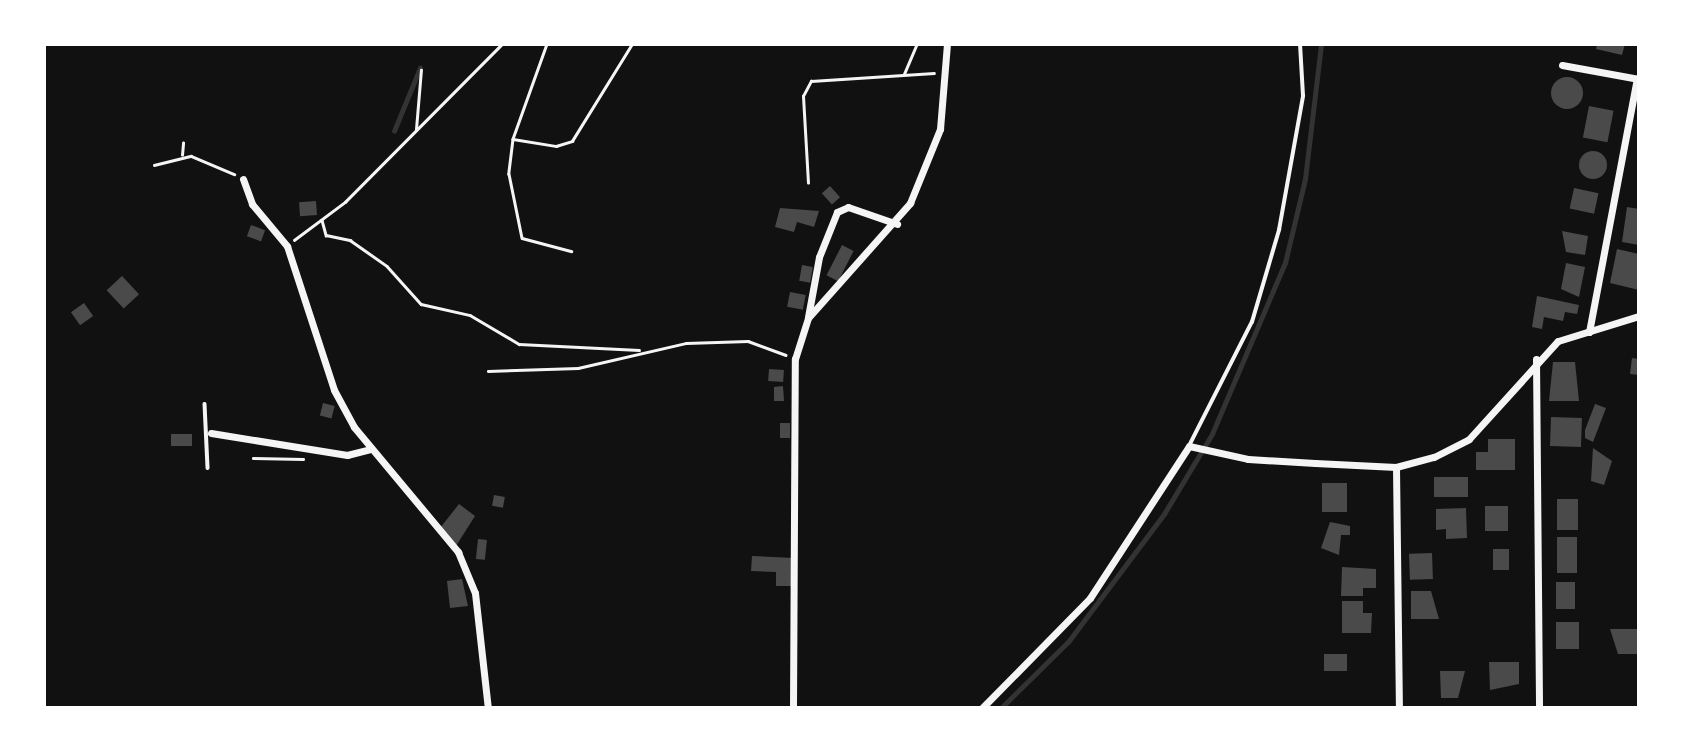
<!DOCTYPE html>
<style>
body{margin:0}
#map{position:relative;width:1683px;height:752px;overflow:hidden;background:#111;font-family:"Sofia Sans Condensed",sans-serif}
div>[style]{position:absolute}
.stream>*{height:4.5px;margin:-2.25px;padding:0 2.25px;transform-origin:2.25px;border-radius:2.25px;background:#333}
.building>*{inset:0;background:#4a4a4a;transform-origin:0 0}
.round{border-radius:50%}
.path>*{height:2.5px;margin:-1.25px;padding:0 1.25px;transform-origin:1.25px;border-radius:1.25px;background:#f5f5f5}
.service>*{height:3.5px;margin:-1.75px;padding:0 1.75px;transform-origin:1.75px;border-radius:1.75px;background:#f5f5f5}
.minor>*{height:7px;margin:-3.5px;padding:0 3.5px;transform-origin:3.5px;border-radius:3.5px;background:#f5f5f5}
span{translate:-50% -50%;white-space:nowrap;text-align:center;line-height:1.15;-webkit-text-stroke:5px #fff;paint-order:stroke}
.frame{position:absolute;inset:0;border:46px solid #fff;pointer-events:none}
</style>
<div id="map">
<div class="stream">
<i style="left:394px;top:131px;width:68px;rotate:-67.6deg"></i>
<i style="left:1001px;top:708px;width:94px;rotate:-44.6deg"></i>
<i style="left:1068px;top:642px;width:160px;rotate:-53.1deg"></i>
<i style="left:1164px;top:514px;width:93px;rotate:-59deg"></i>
<i style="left:1212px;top:434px;width:186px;rotate:-66.9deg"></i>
<i style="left:1285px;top:263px;width:86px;rotate:-76.6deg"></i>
<i style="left:1305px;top:179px;width:136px;rotate:-83.2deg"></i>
</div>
<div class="building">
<i style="clip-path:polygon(1597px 44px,1625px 44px,1622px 55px,1596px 49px)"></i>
<i class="round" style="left:1551px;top:77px;width:32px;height:32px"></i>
<i style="left:1589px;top:106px;width:25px;height:32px;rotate:11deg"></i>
<i class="round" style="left:1579px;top:151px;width:28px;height:28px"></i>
<i style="left:830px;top:186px;width:15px;height:11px;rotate:48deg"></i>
<i style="left:1574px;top:188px;width:25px;height:21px;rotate:12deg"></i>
<i style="left:316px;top:201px;width:14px;height:17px;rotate:86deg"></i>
<i style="clip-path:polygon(1627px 207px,1639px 209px,1639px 245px,1622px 242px)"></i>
<i style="clip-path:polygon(780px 208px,819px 211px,814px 227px,797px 222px,794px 232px,775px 227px)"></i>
<i style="left:251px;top:225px;width:15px;height:12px;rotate:20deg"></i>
<i style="clip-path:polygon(1562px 231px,1588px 236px,1585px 255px,1566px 252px)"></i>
<i style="left:842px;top:245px;width:13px;height:34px;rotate:27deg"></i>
<i style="clip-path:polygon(1617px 249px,1639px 254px,1639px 290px,1610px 283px)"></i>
<i style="clip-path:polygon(1566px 263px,1585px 267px,1579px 297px,1561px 289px)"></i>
<i style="left:802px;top:265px;width:11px;height:16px;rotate:10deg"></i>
<i style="left:122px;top:276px;width:25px;height:21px;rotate:47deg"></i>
<i style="left:790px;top:292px;width:16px;height:15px;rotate:11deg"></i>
<i style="clip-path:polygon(1537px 296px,1579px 305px,1577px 314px,1565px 312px,1563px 321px,1544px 317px,1542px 329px,1532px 327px)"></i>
<i style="left:84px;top:303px;width:16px;height:16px;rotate:55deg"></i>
<i style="clip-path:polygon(1632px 358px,1639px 359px,1639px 375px,1630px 374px)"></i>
<i style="clip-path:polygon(1553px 362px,1575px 362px,1579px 401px,1549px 401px)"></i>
<i style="left:769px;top:369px;width:15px;height:12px;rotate:4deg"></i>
<i style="clip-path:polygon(783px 386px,784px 401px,774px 401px,774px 387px)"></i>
<i style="left:323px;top:403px;width:12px;height:13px;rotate:14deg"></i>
<i style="clip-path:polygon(1595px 404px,1606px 408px,1593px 442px,1585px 438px,1585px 430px)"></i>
<i style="left:1551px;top:417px;width:31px;height:29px;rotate:2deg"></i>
<i style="left:780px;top:423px;width:10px;height:15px"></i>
<i style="left:171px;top:434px;width:21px;height:12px"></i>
<i style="clip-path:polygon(1488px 439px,1515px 439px,1515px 470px,1476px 470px,1476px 452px,1488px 452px)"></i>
<i style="clip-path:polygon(1593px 448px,1612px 461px,1604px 485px,1591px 481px)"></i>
<i style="left:1434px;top:477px;width:34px;height:20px"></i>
<i style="left:1322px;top:483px;width:25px;height:29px"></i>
<i style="left:494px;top:495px;width:11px;height:11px;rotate:10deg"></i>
<i style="left:1557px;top:499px;width:21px;height:31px"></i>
<i style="clip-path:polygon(459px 504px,475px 516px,456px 546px,440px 528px)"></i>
<i style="left:1485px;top:506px;width:23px;height:25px"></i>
<i style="clip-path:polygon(1466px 508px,1467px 538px,1446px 539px,1446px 529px,1436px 530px,1436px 509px)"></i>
<i style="clip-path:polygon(1330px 522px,1350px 526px,1350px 535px,1341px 535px,1339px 555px,1321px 548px)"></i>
<i style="left:1557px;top:537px;width:20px;height:36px"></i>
<i style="left:478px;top:539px;width:9px;height:20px;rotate:6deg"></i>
<i style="left:1493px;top:549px;width:16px;height:21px"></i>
<i style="left:1432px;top:553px;width:26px;height:23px;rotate:88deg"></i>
<i style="clip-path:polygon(752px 556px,794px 558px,792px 586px,776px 586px,776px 572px,751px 571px)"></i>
<i style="clip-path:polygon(1342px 567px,1376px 569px,1376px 588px,1363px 588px,1363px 596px,1341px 596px)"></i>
<i style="clip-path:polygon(462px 579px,468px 606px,450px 608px,447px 581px)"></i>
<i style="left:1556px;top:582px;width:19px;height:27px"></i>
<i style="clip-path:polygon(1411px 591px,1431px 591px,1439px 619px,1411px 619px)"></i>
<i style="clip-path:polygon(1342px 601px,1363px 601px,1363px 613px,1372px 613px,1371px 633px,1342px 633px)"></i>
<i style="left:1556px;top:622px;width:23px;height:27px"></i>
<i style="clip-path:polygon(1610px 629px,1637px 629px,1638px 654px,1618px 654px)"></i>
<i style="left:1324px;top:654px;width:23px;height:17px"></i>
<i style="clip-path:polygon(1489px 662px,1519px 662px,1519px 684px,1490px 690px)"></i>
<i style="clip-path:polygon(1440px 671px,1465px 671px,1458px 698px,1441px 698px)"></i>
</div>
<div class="path">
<i style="left:547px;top:44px;width:101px;rotate:109.7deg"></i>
<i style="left:513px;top:139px;width:35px;rotate:97deg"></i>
<i style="left:509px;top:174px;width:65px;rotate:78.5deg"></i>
<i style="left:522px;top:238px;width:51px;rotate:14.9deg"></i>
<i style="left:904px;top:74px;width:33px;rotate:-67deg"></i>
<i style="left:416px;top:129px;width:59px;rotate:-85.2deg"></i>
<i style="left:513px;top:139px;width:44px;rotate:9.2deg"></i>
<i style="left:556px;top:146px;width:17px;rotate:-17deg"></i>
<i style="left:572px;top:141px;width:114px;rotate:-58.3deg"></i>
<i style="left:182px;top:155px;width:12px;rotate:-85deg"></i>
<i style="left:154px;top:165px;width:38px;rotate:-14deg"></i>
<i style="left:191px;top:156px;width:47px;rotate:22.7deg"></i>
<i style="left:808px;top:183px;width:87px;rotate:-93.3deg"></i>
<i style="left:803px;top:96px;width:17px;rotate:-62deg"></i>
<i style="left:811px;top:81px;width:123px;rotate:-3.7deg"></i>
<i style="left:322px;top:220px;width:16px;rotate:75deg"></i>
<i style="left:326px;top:235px;width:25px;rotate:12deg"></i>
<i style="left:350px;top:240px;width:45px;rotate:35.1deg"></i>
<i style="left:387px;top:266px;width:51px;rotate:48.2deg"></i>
<i style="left:421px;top:304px;width:50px;rotate:12.7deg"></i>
<i style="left:470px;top:315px;width:57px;rotate:30.6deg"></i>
<i style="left:519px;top:344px;width:120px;rotate:2.9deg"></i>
<i style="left:294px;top:240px;width:64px;rotate:-36.7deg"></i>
<i style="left:345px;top:202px;width:223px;rotate:-45.2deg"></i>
<i style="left:488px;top:371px;width:90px;rotate:-1.9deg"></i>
<i style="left:578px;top:368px;width:111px;rotate:-13deg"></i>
<i style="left:686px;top:343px;width:62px;rotate:-1.8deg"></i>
<i style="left:748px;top:341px;width:40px;rotate:20.2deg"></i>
<i style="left:253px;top:458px;width:50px;rotate:1.1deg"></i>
</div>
<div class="service">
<i style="left:205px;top:404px;width:64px;rotate:87.3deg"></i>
<i style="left:1189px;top:446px;width:139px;rotate:-63.1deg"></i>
<i style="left:1252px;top:322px;width:96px;rotate:-73.6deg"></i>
<i style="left:1279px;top:230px;width:136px;rotate:-79.8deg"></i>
<i style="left:1303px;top:96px;width:52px;rotate:-93.3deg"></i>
</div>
<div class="minor">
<i style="left:1562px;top:65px;width:78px;rotate:10.3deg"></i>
<i style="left:243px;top:179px;width:27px;rotate:70deg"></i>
<i style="left:252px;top:204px;width:55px;rotate:50.2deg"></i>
<i style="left:287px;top:246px;width:151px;rotate:71.9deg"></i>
<i style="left:334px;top:390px;width:42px;rotate:61.6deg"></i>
<i style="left:354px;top:427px;width:163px;rotate:50.2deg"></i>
<i style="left:458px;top:552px;width:44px;rotate:67.5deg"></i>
<i style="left:475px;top:593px;width:116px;rotate:83.6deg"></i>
<i style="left:808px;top:317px;width:61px;rotate:-79.6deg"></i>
<i style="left:819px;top:257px;width:48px;rotate:-68.2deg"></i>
<i style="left:837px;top:212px;width:12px;rotate:-24deg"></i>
<i style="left:848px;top:207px;width:52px;rotate:19.1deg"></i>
<i style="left:1589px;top:332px;width:258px;rotate:-79.3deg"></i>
<i style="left:1536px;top:359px;width:349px;rotate:89.5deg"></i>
<i style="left:211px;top:433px;width:138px;rotate:9.2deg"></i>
<i style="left:347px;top:455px;width:25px;rotate:-14deg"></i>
<i style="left:1396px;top:467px;width:241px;rotate:89.3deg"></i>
<i style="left:793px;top:708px;width:349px;rotate:-89.7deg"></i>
<i style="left:795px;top:359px;width:43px;rotate:-72.4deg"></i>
<i style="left:808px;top:318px;width:154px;rotate:-48.4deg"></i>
<i style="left:910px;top:203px;width:80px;rotate:-67.9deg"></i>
<i style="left:940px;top:129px;width:85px;rotate:-85.3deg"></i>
<i style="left:982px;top:708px;width:154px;rotate:-45.5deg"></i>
<i style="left:1090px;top:598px;width:181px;rotate:-56.9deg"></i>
<i style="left:1189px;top:446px;width:60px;rotate:12.4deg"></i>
<i style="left:1248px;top:459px;width:67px;rotate:3.4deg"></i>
<i style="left:1315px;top:463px;width:81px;rotate:2.8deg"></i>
<i style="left:1396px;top:467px;width:39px;rotate:-15deg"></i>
<i style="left:1434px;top:457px;width:39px;rotate:-27deg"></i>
<i style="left:1469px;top:439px;width:132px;rotate:-47.8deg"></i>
<i style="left:1558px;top:341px;width:85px;rotate:-17.2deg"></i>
</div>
<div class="frame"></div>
</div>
